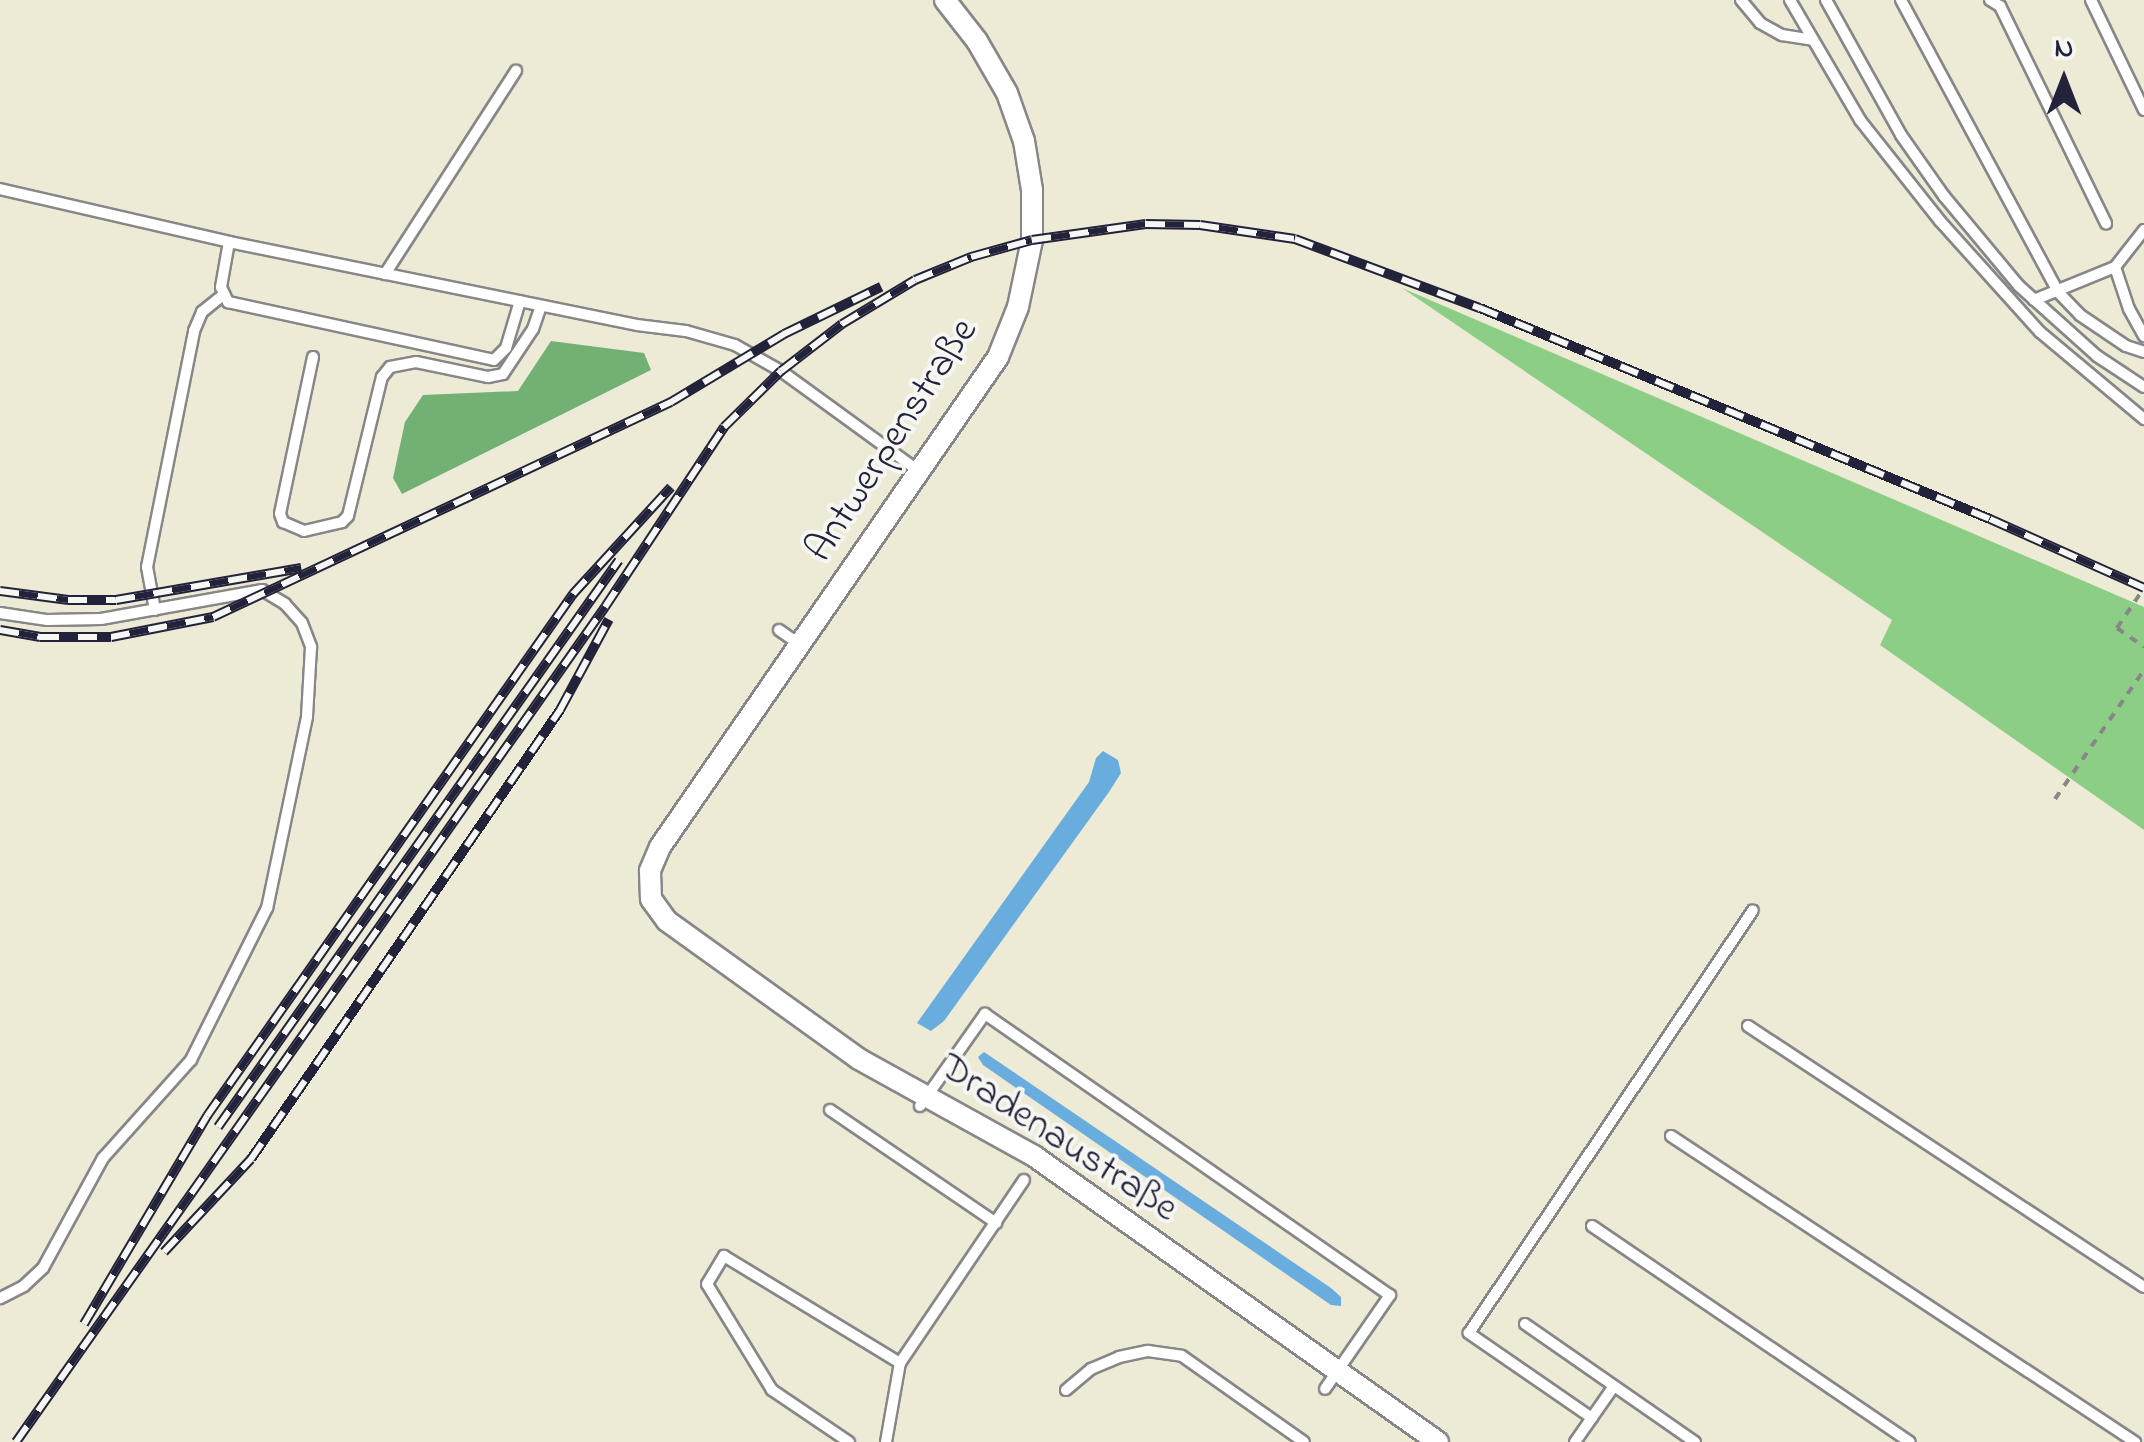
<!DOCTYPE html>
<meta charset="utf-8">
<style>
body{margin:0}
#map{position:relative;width:2144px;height:1442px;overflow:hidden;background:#edead5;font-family:"Indie Flower",sans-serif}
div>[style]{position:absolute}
.green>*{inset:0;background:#8dce86}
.forest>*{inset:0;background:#72b173}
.water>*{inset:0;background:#69adde}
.path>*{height:4px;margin-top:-2px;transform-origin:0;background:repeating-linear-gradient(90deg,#888688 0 8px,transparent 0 16px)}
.roads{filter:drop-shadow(2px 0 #888688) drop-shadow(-2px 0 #888688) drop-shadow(0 2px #888688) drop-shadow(0 -2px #888688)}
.service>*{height:10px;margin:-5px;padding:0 5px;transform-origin:5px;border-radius:5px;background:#fff}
.minor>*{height:20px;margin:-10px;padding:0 10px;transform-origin:10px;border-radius:10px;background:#fff}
.rail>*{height:10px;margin-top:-5px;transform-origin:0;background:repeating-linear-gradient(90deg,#f6f6f2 0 19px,#22223b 0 38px);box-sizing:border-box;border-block:2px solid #22223b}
.path-bridge>*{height:4px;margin-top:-2px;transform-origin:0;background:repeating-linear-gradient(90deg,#888688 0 8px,transparent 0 16px)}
span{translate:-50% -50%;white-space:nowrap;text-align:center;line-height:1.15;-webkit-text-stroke:8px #f6f6f2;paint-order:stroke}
.street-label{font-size:40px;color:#22223b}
.north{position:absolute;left:2014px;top:30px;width:100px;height:100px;-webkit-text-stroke:8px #f6f6f2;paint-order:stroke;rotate:0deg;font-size:28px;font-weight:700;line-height:40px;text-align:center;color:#22223b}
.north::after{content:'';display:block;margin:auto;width:35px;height:45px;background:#22223b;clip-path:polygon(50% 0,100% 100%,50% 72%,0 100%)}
</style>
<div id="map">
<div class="green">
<i style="clip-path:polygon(1402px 288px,2144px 607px,2144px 830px,1880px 645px,1892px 620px)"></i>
</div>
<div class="forest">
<i style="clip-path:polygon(551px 341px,644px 353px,651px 370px,402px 494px,393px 478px,405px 422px,423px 395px,518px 391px)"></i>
</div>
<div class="water">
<i style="clip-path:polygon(1103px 751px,1118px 760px,1121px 773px,1109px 792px,944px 1021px,931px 1031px,917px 1023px,1089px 782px,1096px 758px)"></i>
<i style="clip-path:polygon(984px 1052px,1331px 1288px,1341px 1297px,1341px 1306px,1331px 1305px,983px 1065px,978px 1057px)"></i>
</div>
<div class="path">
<i style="left:2117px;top:628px;width:33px;rotate:35deg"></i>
<i style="left:2055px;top:799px;width:157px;rotate:-55.4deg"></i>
</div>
<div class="roads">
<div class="service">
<i style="left:1741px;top:0;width:30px;rotate:50deg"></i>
<i style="left:1760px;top:23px;width:25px;rotate:29deg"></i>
<i style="left:1782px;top:35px;width:31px;rotate:9deg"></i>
<i style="left:1790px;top:0;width:139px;rotate:59.7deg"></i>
<i style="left:1860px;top:120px;width:129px;rotate:51.6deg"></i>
<i style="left:1940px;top:221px;width:149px;rotate:48deg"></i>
<i style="left:2040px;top:332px;width:136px;rotate:39.9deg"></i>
<i style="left:1826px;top:0;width:154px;rotate:60.9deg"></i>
<i style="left:1901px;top:135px;width:75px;rotate:54.8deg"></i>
<i style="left:1944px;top:196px;width:117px;rotate:50.2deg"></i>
<i style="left:2019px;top:286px;width:105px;rotate:41.9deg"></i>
<i style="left:2097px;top:356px;width:56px;rotate:33.4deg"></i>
<i style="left:1901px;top:0;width:332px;rotate:61.7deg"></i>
<i style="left:2058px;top:292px;width:32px;rotate:46deg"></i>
<i style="left:2080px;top:315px;width:55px;rotate:34deg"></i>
<i style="left:2126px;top:346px;width:19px;rotate:18deg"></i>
<i style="left:1990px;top:0;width:12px;rotate:31deg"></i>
<i style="left:2000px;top:6px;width:242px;rotate:64deg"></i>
<i style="left:2091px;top:0;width:122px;rotate:64.3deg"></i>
<i style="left:0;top:189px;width:235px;rotate:13deg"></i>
<i style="left:229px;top:242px;width:416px;rotate:11.5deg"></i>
<i style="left:637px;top:325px;width:49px;rotate:7deg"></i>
<i style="left:686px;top:331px;width:51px;rotate:15.9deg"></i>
<i style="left:735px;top:345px;width:53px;rotate:29.5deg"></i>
<i style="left:781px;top:371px;width:172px;rotate:36deg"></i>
<i style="left:229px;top:242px;width:46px;rotate:100.1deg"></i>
<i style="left:221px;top:287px;width:17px;rotate:65deg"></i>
<i style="left:228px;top:302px;width:272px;rotate:12.3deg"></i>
<i style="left:494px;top:360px;width:17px;rotate:-45deg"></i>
<i style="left:506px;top:348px;width:49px;rotate:-73.4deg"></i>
<i style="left:2115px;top:267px;width:44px;rotate:71.6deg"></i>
<i style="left:2129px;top:309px;width:31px;rotate:61deg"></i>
<i style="left:385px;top:274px;width:242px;rotate:-57.2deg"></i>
<i style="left:2034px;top:300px;width:87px;rotate:-22.2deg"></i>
<i style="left:2115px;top:267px;width:47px;rotate:-51.9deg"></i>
<i style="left:313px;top:357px;width:160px;rotate:101.9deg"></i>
<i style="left:280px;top:514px;width:9px;rotate:69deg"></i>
<i style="left:283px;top:522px;width:23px;rotate:23deg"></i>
<i style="left:304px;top:531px;width:39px;rotate:-13deg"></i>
<i style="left:342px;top:522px;width:8px;rotate:-45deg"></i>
<i style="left:348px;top:516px;width:143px;rotate:-76.3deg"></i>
<i style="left:382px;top:377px;width:13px;rotate:-51deg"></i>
<i style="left:390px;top:367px;width:26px;rotate:-11deg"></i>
<i style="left:416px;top:362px;width:74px;rotate:11.8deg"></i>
<i style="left:488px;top:377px;width:15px;rotate:-11deg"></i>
<i style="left:503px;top:374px;width:54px;rotate:-56.3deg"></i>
<i style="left:533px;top:329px;width:24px;rotate:-71deg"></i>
<i style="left:155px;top:610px;width:44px;rotate:-100.5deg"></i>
<i style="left:147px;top:567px;width:241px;rotate:-78.7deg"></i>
<i style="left:194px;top:331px;width:21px;rotate:-67deg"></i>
<i style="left:202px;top:312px;width:28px;rotate:-39deg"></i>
<i style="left:0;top:613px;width:48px;rotate:8.5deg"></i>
<i style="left:47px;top:620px;width:54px;rotate:-1.1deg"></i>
<i style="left:101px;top:619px;width:164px;rotate:-10.2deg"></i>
<i style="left:262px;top:590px;width:27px;rotate:31deg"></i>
<i style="left:285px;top:604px;width:25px;rotate:48deg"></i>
<i style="left:302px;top:623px;width:26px;rotate:69deg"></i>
<i style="left:311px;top:647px;width:70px;rotate:93.3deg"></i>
<i style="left:307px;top:717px;width:195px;rotate:101.8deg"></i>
<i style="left:267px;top:908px;width:170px;rotate:116.6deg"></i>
<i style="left:191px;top:1060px;width:132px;rotate:131.9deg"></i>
<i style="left:103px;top:1158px;width:125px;rotate:118.6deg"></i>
<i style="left:43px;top:1268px;width:26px;rotate:137deg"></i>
<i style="left:24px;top:1286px;width:27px;rotate:153deg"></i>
<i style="left:779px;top:630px;width:24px;rotate:35deg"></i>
<i style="left:1748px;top:1026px;width:474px;rotate:33.4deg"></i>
<i style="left:920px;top:1106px;width:113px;rotate:-54.8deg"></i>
<i style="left:985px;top:1014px;width:493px;rotate:34.8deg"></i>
<i style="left:1390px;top:1295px;width:114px;rotate:124.7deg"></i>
<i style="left:830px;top:1110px;width:201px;rotate:34.2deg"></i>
<i style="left:1671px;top:1136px;width:556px;rotate:33.4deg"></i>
<i style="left:1592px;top:1226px;width:384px;rotate:34.2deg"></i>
<i style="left:1525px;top:1324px;width:207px;rotate:34.8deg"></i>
<i style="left:1066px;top:1390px;width:33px;rotate:-40deg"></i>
<i style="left:1091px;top:1369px;width:30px;rotate:-23deg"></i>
<i style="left:1119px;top:1357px;width:30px;rotate:-12deg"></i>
<i style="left:1148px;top:1351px;width:34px;rotate:8deg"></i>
<i style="left:1182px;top:1356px;width:149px;rotate:35.2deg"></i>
<i style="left:1592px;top:1418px;width:150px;rotate:-145.4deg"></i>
<i style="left:1469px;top:1333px;width:509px;rotate:-56.12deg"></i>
<i style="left:849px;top:1442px;width:93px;rotate:-146deg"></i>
<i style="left:772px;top:1390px;width:124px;rotate:-121.5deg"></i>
<i style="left:707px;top:1284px;width:33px;rotate:-59deg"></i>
<i style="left:724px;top:1256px;width:206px;rotate:31.3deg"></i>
<i style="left:886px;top:1442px;width:80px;rotate:-80deg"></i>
<i style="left:900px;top:1363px;width:221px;rotate:-55.9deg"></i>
<i style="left:1575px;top:1442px;width:68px;rotate:-55.1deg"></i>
</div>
<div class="minor">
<i style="left:945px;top:0;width:52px;rotate:52deg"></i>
<i style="left:977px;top:41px;width:60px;rotate:60deg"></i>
<i style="left:1007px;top:93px;width:51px;rotate:70.5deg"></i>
<i style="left:1024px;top:141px;width:50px;rotate:80.7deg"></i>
<i style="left:1032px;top:190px;width:50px;rotate:90deg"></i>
<i style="left:1032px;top:240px;width:68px;rotate:101.8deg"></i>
<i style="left:1018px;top:307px;width:54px;rotate:111.8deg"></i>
<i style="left:998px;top:357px;width:595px;rotate:124.6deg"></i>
<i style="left:660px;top:847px;width:26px;rotate:113deg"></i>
<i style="left:650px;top:871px;width:28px;rotate:88deg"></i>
<i style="left:651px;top:899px;width:27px;rotate:54deg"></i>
<i style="left:667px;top:921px;width:236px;rotate:35.7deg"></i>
<i style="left:859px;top:1059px;width:200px;rotate:29deg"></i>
<i style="left:1034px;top:1156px;width:495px;rotate:35.3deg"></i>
</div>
</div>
<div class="rail">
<i style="left:0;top:591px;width:69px;rotate:7.5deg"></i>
<i style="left:68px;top:600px;width:48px"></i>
<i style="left:116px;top:600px;width:188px;rotate:-9.8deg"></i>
<i style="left:0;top:630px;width:41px;rotate:9.9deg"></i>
<i style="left:40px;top:637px;width:71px"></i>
<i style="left:111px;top:637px;width:104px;rotate:-11.1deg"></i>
<i style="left:213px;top:617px;width:506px;rotate:-25.15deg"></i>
<i style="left:671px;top:402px;width:132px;rotate:-31deg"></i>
<i style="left:784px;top:334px;width:108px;rotate:-25.9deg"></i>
<i style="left:218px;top:1127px;width:694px;rotate:-54.73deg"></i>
<i style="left:164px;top:1252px;width:127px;rotate:-46.9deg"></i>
<i style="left:251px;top:1159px;width:545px;rotate:-55.46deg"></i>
<i style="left:560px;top:710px;width:103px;rotate:-61.7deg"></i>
<i style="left:84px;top:1324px;width:242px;rotate:-59.4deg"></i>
<i style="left:207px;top:1116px;width:638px;rotate:-54.96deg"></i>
<i style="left:573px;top:594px;width:145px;rotate:-47.5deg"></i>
<i style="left:16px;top:1442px;width:1022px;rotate:-54.8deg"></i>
<i style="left:605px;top:607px;width:216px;rotate:-56.5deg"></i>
<i style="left:724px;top:427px;width:80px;rotate:-44.5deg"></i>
<i style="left:781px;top:371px;width:77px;rotate:-37.6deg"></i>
<i style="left:842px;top:324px;width:85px;rotate:-31.1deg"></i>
<i style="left:915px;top:280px;width:61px;rotate:-22.3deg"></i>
<i style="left:971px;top:257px;width:63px;rotate:-15.6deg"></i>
<i style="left:1032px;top:240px;width:115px;rotate:-8deg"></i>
<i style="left:1146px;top:224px;width:54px;rotate:1.1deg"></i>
<i style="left:1200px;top:225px;width:96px;rotate:8.4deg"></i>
<i style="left:1295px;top:239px;width:197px;rotate:20.5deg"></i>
<i style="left:1480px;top:308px;width:552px;rotate:22.48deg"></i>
<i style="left:1990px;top:519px;width:169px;rotate:24.1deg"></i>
</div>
<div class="path-bridge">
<i style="left:2117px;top:628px;width:48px;rotate:-56deg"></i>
</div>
<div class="street-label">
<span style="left:893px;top:441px;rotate:-57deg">Antwerpenstraße</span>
<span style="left:1058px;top:1139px;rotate:33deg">Dradenaustraße</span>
</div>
<div class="north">N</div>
</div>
